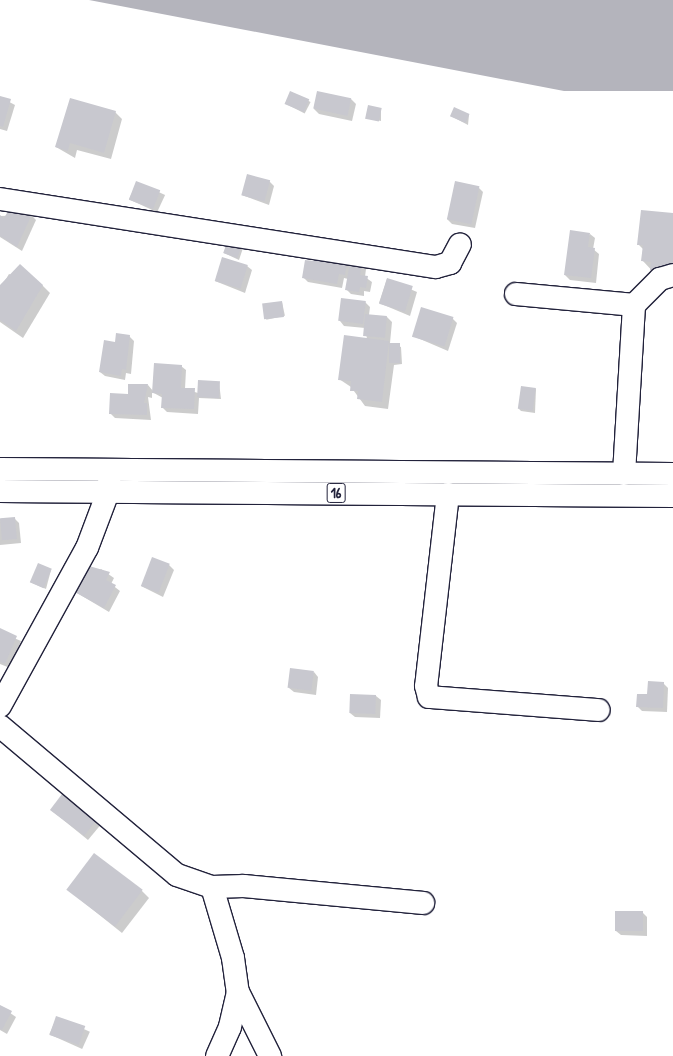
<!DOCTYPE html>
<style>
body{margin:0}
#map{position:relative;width:673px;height:1056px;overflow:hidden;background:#fff;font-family:"Patrick Hand",sans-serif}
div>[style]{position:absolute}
.water>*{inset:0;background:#b4b4bc}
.shadow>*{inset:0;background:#0003;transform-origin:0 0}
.building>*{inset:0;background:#c8c8cf;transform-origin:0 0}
.roads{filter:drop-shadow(1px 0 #22223b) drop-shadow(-1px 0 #22223b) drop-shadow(0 1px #22223b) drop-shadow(0 -1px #22223b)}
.minor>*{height:22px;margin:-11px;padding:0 11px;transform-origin:11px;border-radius:11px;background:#fff}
.trunk>*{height:22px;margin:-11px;padding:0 11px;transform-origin:11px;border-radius:11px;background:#fff}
span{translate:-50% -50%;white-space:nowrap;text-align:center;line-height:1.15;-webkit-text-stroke:4px #fff;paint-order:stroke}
.shield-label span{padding:1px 3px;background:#fff;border:1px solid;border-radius:3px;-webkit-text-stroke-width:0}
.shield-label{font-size:14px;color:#22223b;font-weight:700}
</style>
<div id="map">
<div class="water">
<i style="clip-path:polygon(89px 0,673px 0,673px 91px,564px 91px)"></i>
</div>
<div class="shadow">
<i style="left:291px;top:92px;width:22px;height:13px;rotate:27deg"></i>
<i style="clip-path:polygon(318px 92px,351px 99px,356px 104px,352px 121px,319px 114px,314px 109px)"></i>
<i style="clip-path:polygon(0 97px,15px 105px,7px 131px,0 129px)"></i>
<i style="clip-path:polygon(381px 109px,381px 121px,366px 118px)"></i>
<i style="clip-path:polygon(115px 112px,122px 119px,111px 159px,77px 150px,75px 158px,56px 147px)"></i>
<i style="clip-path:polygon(469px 115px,468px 125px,451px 116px)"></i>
<i style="clip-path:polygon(269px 181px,274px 186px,269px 205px,242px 195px)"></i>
<i style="left:137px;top:182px;width:31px;height:19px;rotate:25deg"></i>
<i style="clip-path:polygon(478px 187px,483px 192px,475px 228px,452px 224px,447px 219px)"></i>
<i style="clip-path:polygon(673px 214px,658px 277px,642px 260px,643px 249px,638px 244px)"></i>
<i style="clip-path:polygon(31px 215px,36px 220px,22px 251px,0 237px,0 216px)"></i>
<i style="clip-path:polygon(590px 234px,595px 238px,593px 249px,599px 254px,596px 283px,570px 280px,565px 275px)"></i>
<i style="clip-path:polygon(244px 245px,239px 260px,224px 253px)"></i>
<i style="clip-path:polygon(347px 263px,362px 264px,366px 269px,365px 277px,372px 282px,370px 292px,364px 291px,364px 296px,351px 294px,346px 289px,348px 279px,344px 278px,342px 288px,308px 282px,303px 277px)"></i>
<i style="clip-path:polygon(247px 266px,252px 270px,245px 293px,215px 281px)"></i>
<i style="clip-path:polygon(9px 274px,42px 285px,50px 293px,23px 338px,0 322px,0 289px)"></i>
<i style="clip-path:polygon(387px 279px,417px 292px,410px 316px,379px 303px)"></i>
<i style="left:282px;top:302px;width:14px;height:19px;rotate:78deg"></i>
<i style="clip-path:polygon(365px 302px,370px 307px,369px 315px,387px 317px,392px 322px,390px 343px,401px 347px,402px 364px,394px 365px,388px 409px,365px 406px,351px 387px,339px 379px,367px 339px,365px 328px,344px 326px,340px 321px)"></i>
<i style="clip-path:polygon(452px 318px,457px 323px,448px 351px,413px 336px)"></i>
<i style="clip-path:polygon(129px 336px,134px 341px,131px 374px,126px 373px,125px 380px,105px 376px,100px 372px,116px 343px)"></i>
<i style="clip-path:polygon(181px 366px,186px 370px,185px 389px,198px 393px,219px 382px,221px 399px,199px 398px,198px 414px,167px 412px,162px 407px,163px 398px,152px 392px,152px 398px,148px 397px,151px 420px,115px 418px,110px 413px,128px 395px,148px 385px,153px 391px)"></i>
<i style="clip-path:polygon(536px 388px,535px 413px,521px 411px,519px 409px)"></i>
<i style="clip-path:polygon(14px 518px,19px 523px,21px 543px,0 545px,0 519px)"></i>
<i style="clip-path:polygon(169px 565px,174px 570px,163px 597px,141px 586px)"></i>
<i style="clip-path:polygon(101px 569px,114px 578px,111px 584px,120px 591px,109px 612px,72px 590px)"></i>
<i style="clip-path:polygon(51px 570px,46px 589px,30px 582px)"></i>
<i style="clip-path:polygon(0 632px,21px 641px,10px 668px,0 664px)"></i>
<i style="clip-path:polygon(314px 672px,318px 677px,316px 695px,294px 692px,289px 688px)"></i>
<i style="clip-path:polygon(663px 683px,668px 688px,667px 712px,642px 711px,637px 706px)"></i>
<i style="clip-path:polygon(351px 695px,376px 696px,381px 700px,380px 718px,355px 717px,350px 713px)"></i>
<i style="clip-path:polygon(51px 810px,103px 822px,88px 840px)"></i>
<i style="clip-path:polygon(67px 889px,142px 891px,149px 898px,122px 933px)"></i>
<i style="clip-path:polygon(642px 912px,647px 917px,647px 936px,621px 935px,616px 931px)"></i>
<i style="clip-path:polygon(0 1006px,16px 1017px,7px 1034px,0 1030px)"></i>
<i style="left:57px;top:1017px;width:36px;height:19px;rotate:24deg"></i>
</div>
<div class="building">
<i style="left:290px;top:91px;width:21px;height:14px;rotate:23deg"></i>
<i style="left:317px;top:91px;width:35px;height:18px;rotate:12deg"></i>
<i style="clip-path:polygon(0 96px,11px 99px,3px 127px,0 126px)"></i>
<i style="clip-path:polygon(70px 98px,116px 111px,104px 153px,70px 143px,68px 151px,55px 147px)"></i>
<i style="left:368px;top:105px;width:14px;height:14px;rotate:12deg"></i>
<i style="left:454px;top:107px;width:17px;height:10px;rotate:24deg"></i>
<i style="left:247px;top:174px;width:24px;height:22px;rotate:15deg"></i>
<i style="left:136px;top:181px;width:26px;height:20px;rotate:21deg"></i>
<i style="left:455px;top:181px;width:25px;height:39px;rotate:12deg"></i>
<i style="clip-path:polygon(13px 203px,32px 214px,17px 247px,0 236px,0 215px,4px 218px)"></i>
<i style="clip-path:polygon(641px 210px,673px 213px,673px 273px,650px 270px,651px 262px,641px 261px,643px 245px,637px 245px)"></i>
<i style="clip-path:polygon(570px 230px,590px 233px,588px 247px,595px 248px,591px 278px,564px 275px)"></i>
<i style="left:229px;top:237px;width:15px;height:17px;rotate:20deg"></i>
<i style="clip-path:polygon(315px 256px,347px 262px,345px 275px,339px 274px,337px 284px,302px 278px,305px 260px,314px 261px)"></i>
<i style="left:222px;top:257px;width:27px;height:25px;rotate:17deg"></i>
<i style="clip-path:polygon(350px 262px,362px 264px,360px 275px,368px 276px,366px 288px,360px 287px,359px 292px,345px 290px)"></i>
<i style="clip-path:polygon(20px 264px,43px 285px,16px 331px,0 320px,0 285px)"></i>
<i style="left:387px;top:278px;width:27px;height:27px;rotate:17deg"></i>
<i style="left:341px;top:298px;width:25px;height:23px;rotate:7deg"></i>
<i style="left:282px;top:301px;width:16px;height:20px;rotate:83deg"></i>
<i style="left:421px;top:307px;width:34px;height:31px;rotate:17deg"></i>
<i style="left:365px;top:314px;width:22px;height:22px;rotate:5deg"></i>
<i style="clip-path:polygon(116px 333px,130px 335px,126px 370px,122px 369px,121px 376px,99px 372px,104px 340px,115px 342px)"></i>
<i style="clip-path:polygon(344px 335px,389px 341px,382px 402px,357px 399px,358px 391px,350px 391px,351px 381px,338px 380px)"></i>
<i style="left:389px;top:343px;width:11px;height:20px"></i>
<i style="clip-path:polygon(154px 363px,182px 365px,181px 388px,195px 388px,194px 409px,161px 408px,162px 394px,152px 393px)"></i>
<i style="left:198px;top:380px;width:22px;height:17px;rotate:3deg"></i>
<i style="clip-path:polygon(128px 384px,148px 384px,144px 403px,147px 403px,147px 415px,109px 414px,110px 393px,128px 394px)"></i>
<i style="left:521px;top:386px;width:15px;height:23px;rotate:8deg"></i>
<i style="left:15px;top:517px;width:22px;height:15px;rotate:85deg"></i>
<i style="left:152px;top:557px;width:19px;height:31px;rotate:21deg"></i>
<i style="left:38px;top:563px;width:15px;height:21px;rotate:23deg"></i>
<i style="clip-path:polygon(89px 566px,110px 572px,106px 580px,116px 585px,104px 608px,71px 590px,81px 571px,86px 573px)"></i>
<i style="clip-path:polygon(0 628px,17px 636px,5px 664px,0 662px)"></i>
<i style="left:290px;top:668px;width:24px;height:20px;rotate:7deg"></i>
<i style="clip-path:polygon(648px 681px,664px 682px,663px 708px,636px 707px,637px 694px,647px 694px)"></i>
<i style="left:350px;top:694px;width:26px;height:19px;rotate:2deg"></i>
<i style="left:65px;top:790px;width:43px;height:25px;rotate:37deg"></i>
<i style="left:94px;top:853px;width:61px;height:46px;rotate:37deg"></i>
<i style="left:615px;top:911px;width:28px;height:20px"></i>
<i style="clip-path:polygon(0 1005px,12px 1011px,2px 1030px,0 1029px)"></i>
<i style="left:56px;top:1016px;width:31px;height:20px;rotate:19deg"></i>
</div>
<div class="roads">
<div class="minor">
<i style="left:0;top:199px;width:441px;rotate:8.9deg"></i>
<i style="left:436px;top:267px;width:15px;rotate:-16deg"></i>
<i style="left:450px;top:263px;width:21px;rotate:-62deg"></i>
<i style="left:516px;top:294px;width:119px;rotate:5.3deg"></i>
<i style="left:624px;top:474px;width:169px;rotate:-86.6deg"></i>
<i style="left:634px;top:305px;width:37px;rotate:-45deg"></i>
<i style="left:660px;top:279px;width:14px;rotate:-17deg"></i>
<i style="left:448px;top:494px;width:193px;rotate:96.5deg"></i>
<i style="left:426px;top:686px;width:11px;rotate:75deg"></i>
<i style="left:429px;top:697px;width:170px;rotate:4.4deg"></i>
<i style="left:0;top:706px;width:180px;rotate:-61.2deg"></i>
<i style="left:87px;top:548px;width:60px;rotate:-69.4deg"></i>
<i style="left:108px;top:492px;width:19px;rotate:-84deg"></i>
<i style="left:0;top:726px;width:231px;rotate:40.1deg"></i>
<i style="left:177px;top:875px;width:37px;rotate:19deg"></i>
<i style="left:212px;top:887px;width:32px;rotate:-2deg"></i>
<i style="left:244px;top:886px;width:180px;rotate:5.4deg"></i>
<i style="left:212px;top:887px;width:74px;rotate:73.5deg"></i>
<i style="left:233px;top:958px;width:34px;rotate:82deg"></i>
<i style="left:238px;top:992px;width:36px;rotate:103deg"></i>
<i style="left:230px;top:1027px;width:32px;rotate:114deg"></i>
<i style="left:238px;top:992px;width:72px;rotate:63.4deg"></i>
</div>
<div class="trunk">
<i style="left:0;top:469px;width:673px;rotate:0.43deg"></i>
<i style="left:0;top:491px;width:673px;rotate:0.43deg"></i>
</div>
</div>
<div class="shield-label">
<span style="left:336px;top:493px">16</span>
</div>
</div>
